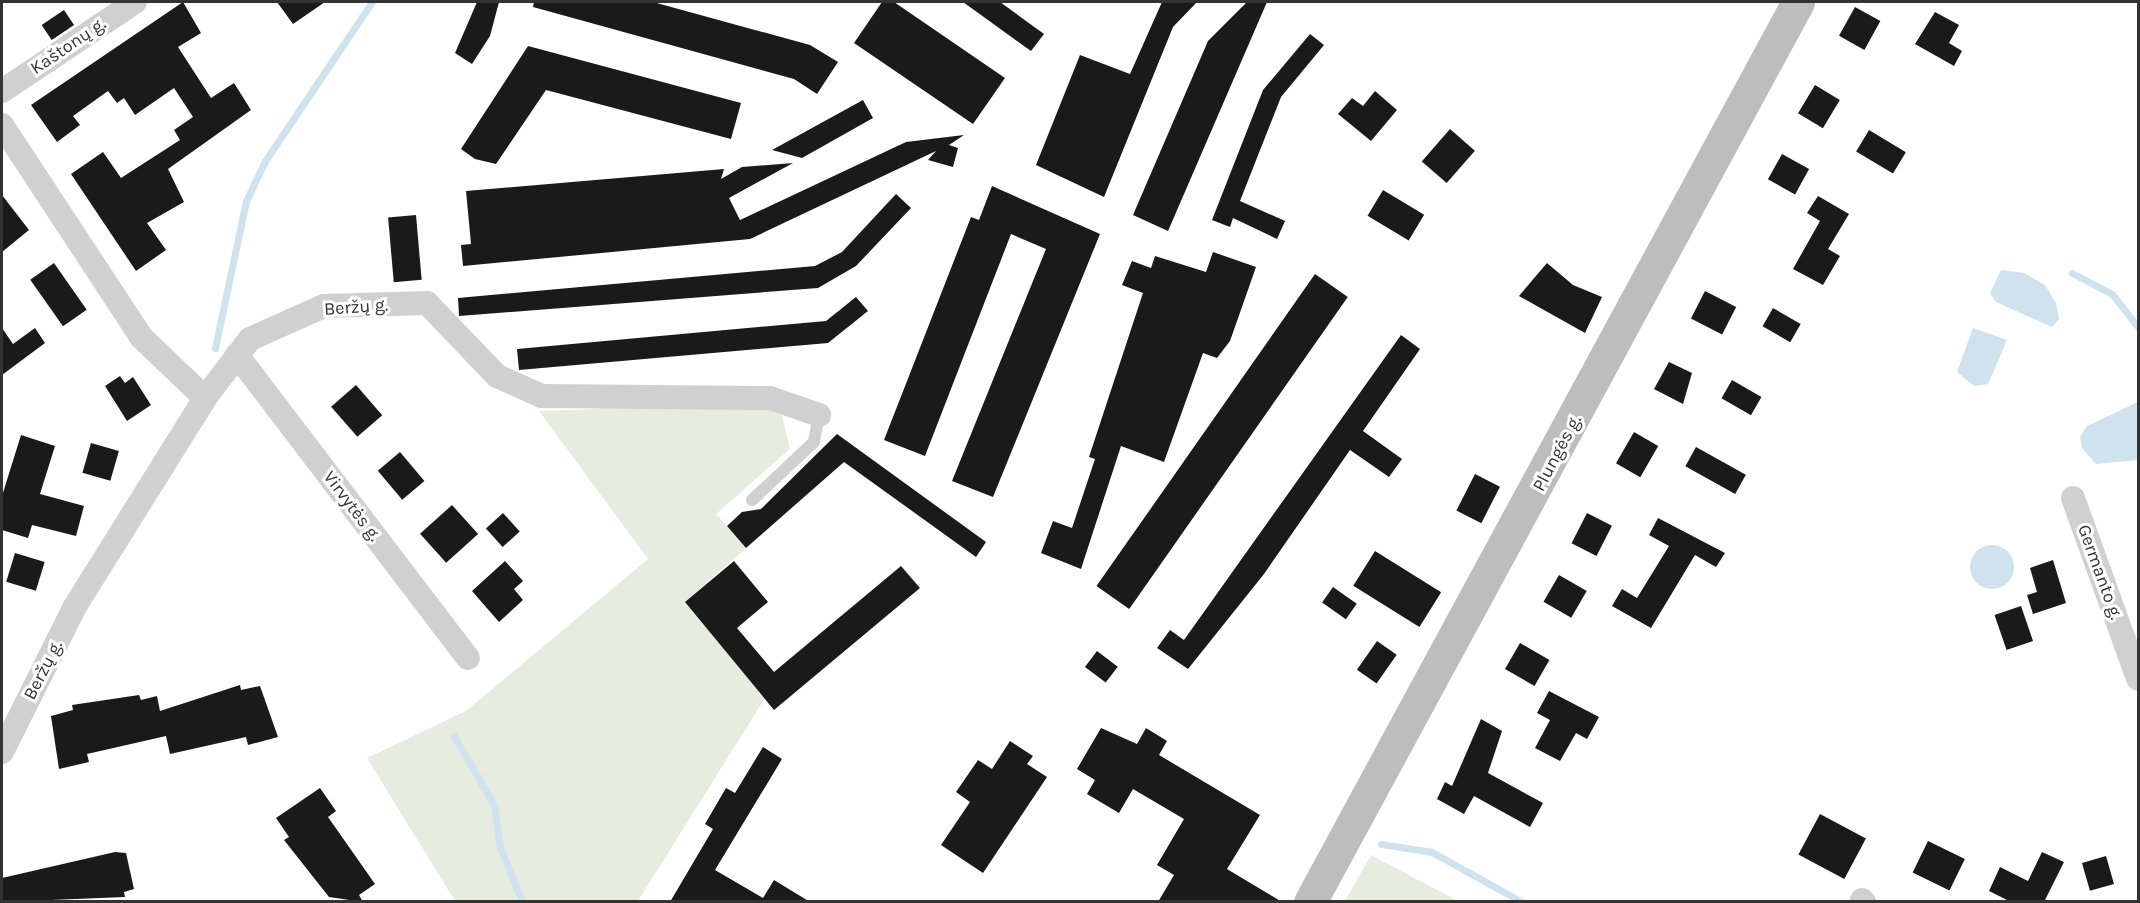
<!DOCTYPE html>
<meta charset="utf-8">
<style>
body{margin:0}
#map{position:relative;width:2140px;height:903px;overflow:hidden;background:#fff;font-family:Karla,sans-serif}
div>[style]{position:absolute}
.green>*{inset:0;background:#e6ecdf}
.water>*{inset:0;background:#cfe2ee}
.round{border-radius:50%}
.stream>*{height:7px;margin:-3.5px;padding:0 3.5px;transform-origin:3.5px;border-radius:3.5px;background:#cfe2ee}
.building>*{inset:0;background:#1a1a1a;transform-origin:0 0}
.lane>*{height:12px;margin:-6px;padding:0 6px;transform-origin:6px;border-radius:6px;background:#d0d0d0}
.street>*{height:24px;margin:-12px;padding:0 12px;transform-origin:12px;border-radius:12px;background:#d0d0d0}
.secondary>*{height:33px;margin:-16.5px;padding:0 16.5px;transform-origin:16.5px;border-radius:16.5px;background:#bdbdbd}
span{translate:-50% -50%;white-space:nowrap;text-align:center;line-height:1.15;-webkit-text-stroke:6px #fff;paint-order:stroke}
.street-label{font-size:18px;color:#333}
.frame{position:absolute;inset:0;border:3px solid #333;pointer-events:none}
</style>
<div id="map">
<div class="green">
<i style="clip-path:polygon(736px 404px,781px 412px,790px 449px,716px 514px,746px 548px,685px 602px,765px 698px,638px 901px,455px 901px,367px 758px,466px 711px,648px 559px,539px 411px)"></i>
<i style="clip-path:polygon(1371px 855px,1458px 901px,1345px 901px)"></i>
</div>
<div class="water">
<i style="clip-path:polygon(2001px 270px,2024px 273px,2045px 285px,2056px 303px,2059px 319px,2052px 327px,1996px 302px,1990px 293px)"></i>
<i style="clip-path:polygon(1973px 328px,2007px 340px,1988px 384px,1974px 386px,1957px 372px)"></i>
<i style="clip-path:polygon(2138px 402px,2138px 460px,2096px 464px,2082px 448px,2080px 437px,2087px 426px)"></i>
<i class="round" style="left:1970px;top:545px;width:44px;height:44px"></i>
</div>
<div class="stream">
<i style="left:2072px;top:273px;width:45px;rotate:27.7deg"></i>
<i style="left:2112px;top:294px;width:42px;rotate:51.8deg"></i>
<i style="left:215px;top:348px;width:150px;rotate:-78.1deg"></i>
<i style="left:246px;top:201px;width:44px;rotate:-64.6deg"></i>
<i style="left:265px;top:161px;width:192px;rotate:-56.1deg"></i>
<i style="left:454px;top:736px;width:80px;rotate:59.9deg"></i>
<i style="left:494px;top:805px;width:42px;rotate:81.9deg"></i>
<i style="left:500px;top:847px;width:59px;rotate:68.2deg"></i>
<i style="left:1381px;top:844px;width:52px;rotate:8.9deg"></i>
<i style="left:1432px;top:852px;width:103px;rotate:29.1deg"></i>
</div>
<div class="building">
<i style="clip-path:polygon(183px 2px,201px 33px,178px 47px,211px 98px,234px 83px,251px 110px,168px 169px,184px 202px,147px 223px,166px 250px,136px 271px,71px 174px,103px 152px,121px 178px,180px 140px,174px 130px,193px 117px,174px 88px,135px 115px,124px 98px,117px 103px,108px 91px,73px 116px,80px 125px,57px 142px,31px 105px)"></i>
<i style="clip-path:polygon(277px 2px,325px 2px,293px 24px)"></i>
<i style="clip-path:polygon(477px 2px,499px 2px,490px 36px,472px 64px,455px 53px)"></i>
<i style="clip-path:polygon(534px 2px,653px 2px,810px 45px,838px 62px,817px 94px,794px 79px,533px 7px)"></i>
<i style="clip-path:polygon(882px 2px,894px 2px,1005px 78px,973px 124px,854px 43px)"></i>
<i style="clip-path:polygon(963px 2px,1000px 2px,1044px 34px,1031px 51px)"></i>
<i style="clip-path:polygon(1162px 2px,1197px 2px,1173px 27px,1104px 197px,1036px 165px,1080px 55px,1130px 74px)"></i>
<i style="clip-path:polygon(1247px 2px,1267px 2px,1168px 231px,1133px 215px,1208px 41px)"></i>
<i style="left:1855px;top:7px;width:29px;height:33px;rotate:29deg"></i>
<i style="left:64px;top:10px;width:18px;height:27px;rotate:56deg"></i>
<i style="clip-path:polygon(1935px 12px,1959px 25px,1949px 43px,1962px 51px,1954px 66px,1915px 44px)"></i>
<i style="clip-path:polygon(1310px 34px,1324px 45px,1281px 97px,1240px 201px,1285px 221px,1277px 239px,1233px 218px,1230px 227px,1212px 220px,1263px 90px)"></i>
<i style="clip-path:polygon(528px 46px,741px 103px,731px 139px,546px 90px,496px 164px,475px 159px,461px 149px)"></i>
<i style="left:1815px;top:85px;width:29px;height:33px;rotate:31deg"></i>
<i style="clip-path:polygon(1375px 91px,1397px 110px,1371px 141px,1338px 114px,1352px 98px,1363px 106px)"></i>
<i style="clip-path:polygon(863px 100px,873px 118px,802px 158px,772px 150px)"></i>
<i style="left:1450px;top:129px;width:33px;height:43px;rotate:41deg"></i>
<i style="left:1869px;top:130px;width:43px;height:25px;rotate:31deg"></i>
<i style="clip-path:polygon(964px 135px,949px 145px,958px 148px,953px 167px,928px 160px,936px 151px,750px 239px,463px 266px,461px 245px,471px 244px,466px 191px,724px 169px,721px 179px,742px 167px,793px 163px,729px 198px,740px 220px,906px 142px)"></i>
<i style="left:1782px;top:154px;width:31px;height:29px;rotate:29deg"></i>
<i style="clip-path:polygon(992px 186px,1100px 234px,993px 497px,952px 481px,1046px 249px,1011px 234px,925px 456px,884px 440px,971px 217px,979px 220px)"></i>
<i style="left:1383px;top:190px;width:48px;height:30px;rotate:31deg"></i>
<i style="clip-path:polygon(896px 194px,911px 208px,856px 266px,818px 288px,459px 316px,458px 298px,815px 266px,842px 252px)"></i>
<i style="clip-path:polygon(2px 195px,29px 230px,2px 252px)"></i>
<i style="clip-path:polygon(1818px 196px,1849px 214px,1828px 249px,1840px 256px,1823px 285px,1793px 269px,1820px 221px,1807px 213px)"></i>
<i style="left:416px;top:215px;width:65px;height:28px;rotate:85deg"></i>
<i style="clip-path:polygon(1213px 252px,1256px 267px,1230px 341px,1217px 358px,1203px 353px,1164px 462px,1121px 446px,1081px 569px,1041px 553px,1053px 521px,1072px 528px,1095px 459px,1089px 457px,1143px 293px,1122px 285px,1132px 261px,1151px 268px,1155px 256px,1206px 272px)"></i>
<i style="left:54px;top:263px;width:57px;height:29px;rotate:55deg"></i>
<i style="clip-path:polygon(1547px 263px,1573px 285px,1602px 297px,1585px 333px,1519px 296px)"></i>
<i style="left:1315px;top:274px;width:40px;height:381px;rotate:35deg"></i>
<i style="left:1705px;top:291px;width:35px;height:31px;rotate:27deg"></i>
<i style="clip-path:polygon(856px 297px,868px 311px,828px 343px,519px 370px,517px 349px,826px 321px)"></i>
<i style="left:1773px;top:308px;width:32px;height:21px;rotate:30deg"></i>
<i style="clip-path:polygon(2px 328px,13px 344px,35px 328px,45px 343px,2px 375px)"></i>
<i style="clip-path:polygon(1401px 335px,1420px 349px,1363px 431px,1402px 459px,1389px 477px,1350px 450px,1264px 574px,1188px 669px,1157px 648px,1170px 630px,1184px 640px)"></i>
<i style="clip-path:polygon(1669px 362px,1692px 373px,1683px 404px,1654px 389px)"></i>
<i style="clip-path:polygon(120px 376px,125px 383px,133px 377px,151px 405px,127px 421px,105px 386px)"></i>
<i style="left:1732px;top:380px;width:34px;height:21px;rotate:30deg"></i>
<i style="left:356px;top:385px;width:40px;height:33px;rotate:49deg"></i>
<i style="left:1634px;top:432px;width:28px;height:36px;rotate:30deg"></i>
<i style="clip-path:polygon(837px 434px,986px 542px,976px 557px,844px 462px,746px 548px,727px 526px,742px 512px,761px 509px)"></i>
<i style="clip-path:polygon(21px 435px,55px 446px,40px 494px,84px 506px,76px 536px,32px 525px,28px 538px,2px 530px,2px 496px)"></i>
<i style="left:91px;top:443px;width:29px;height:31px;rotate:16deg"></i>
<i style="left:1696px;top:447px;width:57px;height:22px;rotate:29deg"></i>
<i style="left:400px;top:452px;width:38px;height:29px;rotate:50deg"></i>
<i style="left:1475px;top:474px;width:28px;height:41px;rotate:27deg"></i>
<i style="left:452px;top:505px;width:39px;height:43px;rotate:48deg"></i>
<i style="left:503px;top:513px;width:25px;height:23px;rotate:48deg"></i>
<i style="left:1587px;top:513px;width:28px;height:34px;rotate:27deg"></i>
<i style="clip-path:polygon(1658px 518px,1725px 553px,1716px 567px,1695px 555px,1651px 628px,1612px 606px,1622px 589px,1637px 598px,1669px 546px,1649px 535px)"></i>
<i style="left:1375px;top:551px;width:78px;height:41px;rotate:32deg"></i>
<i style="left:15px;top:553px;width:31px;height:30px;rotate:17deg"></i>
<i style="clip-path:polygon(2053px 560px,2066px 603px,2033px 614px,2027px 595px,2037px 592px,2030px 568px)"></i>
<i style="clip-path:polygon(505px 561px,523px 581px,514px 589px,523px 600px,499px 622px,472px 591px)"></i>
<i style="clip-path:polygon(734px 561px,768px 602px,737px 628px,774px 672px,901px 566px,920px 588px,774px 710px,685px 602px)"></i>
<i style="left:1559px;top:575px;width:32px;height:31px;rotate:30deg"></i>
<i style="left:1333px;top:587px;width:29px;height:19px;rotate:35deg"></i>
<i style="left:2021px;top:606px;width:37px;height:28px;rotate:71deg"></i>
<i style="left:1377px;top:641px;width:24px;height:35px;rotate:35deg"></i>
<i style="left:1520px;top:643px;width:34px;height:30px;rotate:30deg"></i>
<i style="left:1097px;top:651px;width:26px;height:20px;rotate:37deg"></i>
<i style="clip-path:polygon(240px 685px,241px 690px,260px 686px,278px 737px,248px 745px,246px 737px,170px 754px,166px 736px,87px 754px,89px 762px,59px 769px,51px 716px,73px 710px,72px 705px,139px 695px,141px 700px,157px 696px,160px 711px)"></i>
<i style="clip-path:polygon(1549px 691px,1599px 717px,1587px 739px,1576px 733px,1560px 761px,1535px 748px,1550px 720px,1537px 713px)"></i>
<i style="clip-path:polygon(1481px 719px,1502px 731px,1488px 773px,1543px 803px,1530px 827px,1474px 796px,1464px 814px,1437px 799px,1445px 782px,1452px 786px)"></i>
<i style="clip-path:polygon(1101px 728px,1137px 744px,1146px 728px,1167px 741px,1159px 755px,1260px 815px,1227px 869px,1282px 902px,1158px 902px,1174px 875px,1157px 865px,1184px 819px,1133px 789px,1119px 813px,1087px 794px,1095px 780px,1077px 769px)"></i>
<i style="clip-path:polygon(1010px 741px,1033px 756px,1027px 764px,1047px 777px,983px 873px,941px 845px,970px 802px,956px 792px,978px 760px,992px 769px)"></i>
<i style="clip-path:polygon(763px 747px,782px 759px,715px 870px,763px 898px,774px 880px,810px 902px,670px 902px,713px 829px,705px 824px,726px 788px,735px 793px)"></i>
<i style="clip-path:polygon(320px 788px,336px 811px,328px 817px,375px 884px,359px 895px,363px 902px,329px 897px,284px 840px,289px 837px,276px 818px)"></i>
<i style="left:1820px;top:814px;width:52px;height:46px;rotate:28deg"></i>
<i style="left:1928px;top:841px;width:41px;height:35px;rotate:26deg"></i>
<i style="clip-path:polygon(115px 852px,126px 853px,134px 889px,124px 892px,125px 897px,2px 902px,2px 878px)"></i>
<i style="clip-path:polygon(2042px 852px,2064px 862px,2044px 902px,2011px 902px,1989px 891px,2000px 867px,2028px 881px)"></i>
<i style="left:2106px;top:856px;width:29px;height:25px;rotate:74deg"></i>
</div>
<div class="lane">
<i style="left:752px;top:500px;width:85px;rotate:-43.1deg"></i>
<i style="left:814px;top:442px;width:27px;rotate:-80deg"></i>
</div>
<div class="street">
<i style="left:2px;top:91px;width:160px;rotate:-33.8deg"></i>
<i style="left:2px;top:125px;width:254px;rotate:56.7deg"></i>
<i style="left:141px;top:337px;width:88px;rotate:43.6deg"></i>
<i style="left:237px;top:355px;width:381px;rotate:52.7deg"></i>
<i style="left:2073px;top:498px;width:192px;rotate:70.2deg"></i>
<i style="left:2px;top:752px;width:161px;rotate:-63.4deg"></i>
<i style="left:74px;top:608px;width:248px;rotate:-58deg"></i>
<i style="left:205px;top:398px;width:74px;rotate:-52.7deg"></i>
<i style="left:250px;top:339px;width:81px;rotate:-24deg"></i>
<i style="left:324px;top:306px;width:103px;rotate:-1.7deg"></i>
<i style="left:427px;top:303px;width:101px;rotate:46.2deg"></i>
<i style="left:497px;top:376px;width:49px;rotate:24deg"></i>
<i style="left:542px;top:396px;width:228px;rotate:0.5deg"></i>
<i style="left:770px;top:398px;width:52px;rotate:19.1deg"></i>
<i style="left:1862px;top:900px;width:3px;rotate:45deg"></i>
</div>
<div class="secondary">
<i style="left:1310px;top:902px;width:1024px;rotate:-61.53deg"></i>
</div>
<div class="street-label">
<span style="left:68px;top:46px;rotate:-34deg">Kaštonų g.</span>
<span style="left:356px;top:307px;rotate:-4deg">Beržų g.</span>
<span style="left:1557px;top:453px;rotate:-62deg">Plungės g.</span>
<span style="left:352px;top:506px;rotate:53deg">Virvytės g.</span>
<span style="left:2100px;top:572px;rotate:70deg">Germanto g.</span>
<span style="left:43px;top:670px;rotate:-63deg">Beržų g.</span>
</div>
<div class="frame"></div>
</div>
